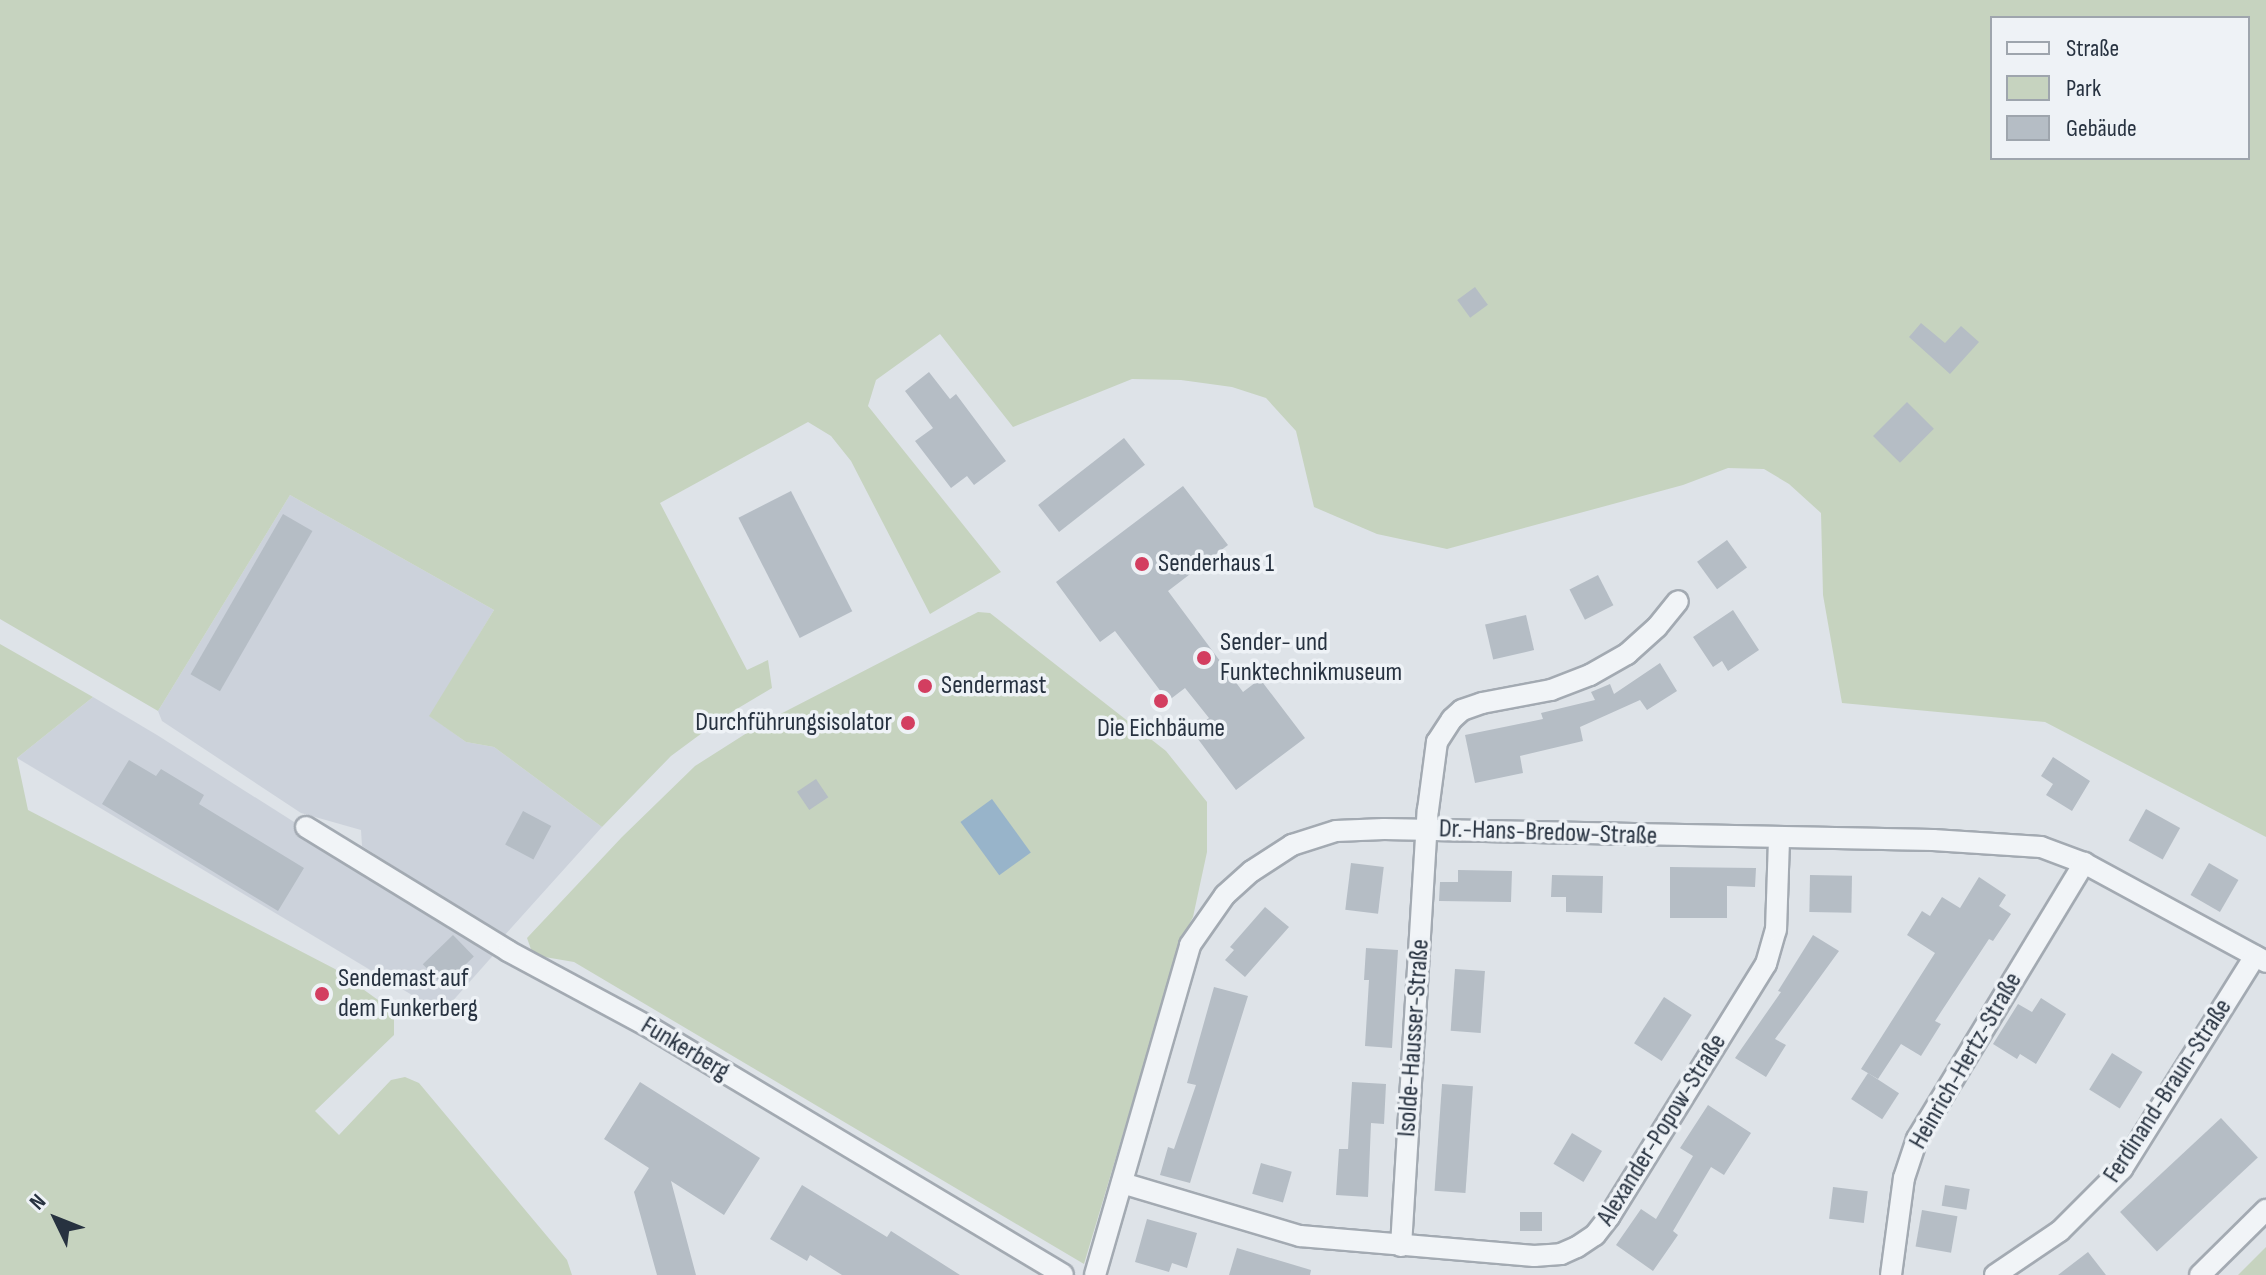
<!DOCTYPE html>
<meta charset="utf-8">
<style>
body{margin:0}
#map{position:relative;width:2266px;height:1275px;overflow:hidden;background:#dee3e8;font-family:"Sofia Sans Condensed",sans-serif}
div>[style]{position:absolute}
.built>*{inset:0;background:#ccd2db}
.green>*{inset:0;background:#c6d3bf}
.water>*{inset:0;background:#98b4ca;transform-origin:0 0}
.building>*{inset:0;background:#b5bdc5;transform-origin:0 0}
.roads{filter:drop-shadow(2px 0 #a3aab2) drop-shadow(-2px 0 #a3aab2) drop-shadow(0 2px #a3aab2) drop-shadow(0 -2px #a3aab2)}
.minor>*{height:20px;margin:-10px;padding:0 10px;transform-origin:10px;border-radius:10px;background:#f1f4f7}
.dots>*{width:22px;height:22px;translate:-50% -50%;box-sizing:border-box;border:4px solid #eef2f6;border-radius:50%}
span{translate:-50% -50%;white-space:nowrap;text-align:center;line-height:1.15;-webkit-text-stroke:7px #eef2f6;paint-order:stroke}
.poi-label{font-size:26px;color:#273240}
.left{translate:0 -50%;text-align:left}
.right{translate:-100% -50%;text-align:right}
.street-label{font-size:26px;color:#273240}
.legend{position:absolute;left:1990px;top:16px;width:260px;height:144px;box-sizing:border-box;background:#eef2f6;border:2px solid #9ea5ad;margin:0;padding:10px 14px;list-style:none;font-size:24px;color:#273240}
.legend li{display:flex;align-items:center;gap:16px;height:40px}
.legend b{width:40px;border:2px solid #9ea5ad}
.north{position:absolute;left:16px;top:1179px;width:80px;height:80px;-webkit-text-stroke:6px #eef2f6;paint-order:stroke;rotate:313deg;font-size:22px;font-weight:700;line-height:32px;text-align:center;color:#273240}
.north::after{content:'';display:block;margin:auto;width:28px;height:36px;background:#273240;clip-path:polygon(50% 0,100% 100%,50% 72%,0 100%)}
</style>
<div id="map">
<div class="built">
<i style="clip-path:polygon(290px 495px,494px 610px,430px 716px,466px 742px,494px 747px,602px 827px,504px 936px,362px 846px,361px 830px,301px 813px,162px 721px,158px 711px)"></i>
<i style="clip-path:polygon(93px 697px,157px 735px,497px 951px,442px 1013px,17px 758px)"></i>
</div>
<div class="green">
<i style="clip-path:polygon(evenodd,0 0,2266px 0,2266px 837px,2045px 722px,1842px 703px,1823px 595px,1821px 513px,1789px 484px,1764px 469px,1728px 468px,1683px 485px,1447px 549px,1377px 534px,1314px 507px,1296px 431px,1266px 398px,1232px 387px,1181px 380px,1132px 379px,1013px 427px,940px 334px,876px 380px,868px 406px,1001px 572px,930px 614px,851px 461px,831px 436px,808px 422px,660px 503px,747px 670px,768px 660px,772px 688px,725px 716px,671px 756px,602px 827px,494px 747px,466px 742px,429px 716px,494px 610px,290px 495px,158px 711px,0 619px,0 0,1992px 18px,2248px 18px,2248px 158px,1992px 158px,1992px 18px)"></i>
<i style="clip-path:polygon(978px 612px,990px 613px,1166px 751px,1207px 802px,1207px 852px,1193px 917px,1181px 940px,1084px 1264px,574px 962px,533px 955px,527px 938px,622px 837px,695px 766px,761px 724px)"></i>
<i style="clip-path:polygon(0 644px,93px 697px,17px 758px,28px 810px,335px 969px,385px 1005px,394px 1018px,394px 1035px,315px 1111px,339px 1135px,391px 1080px,405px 1077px,419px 1083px,567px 1260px,572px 1275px,0 1275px)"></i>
<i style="clip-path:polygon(2266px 1247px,2266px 1275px,2238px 1275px)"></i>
</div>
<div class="water">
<i style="left:992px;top:799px;width:66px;height:39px;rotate:54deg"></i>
</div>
<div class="building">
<i style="left:1475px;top:287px;width:22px;height:22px;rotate:54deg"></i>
<i style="clip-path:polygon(1921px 323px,1945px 343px,1961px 326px,1979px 342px,1950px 374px,1909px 337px)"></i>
<i style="clip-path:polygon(929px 372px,950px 399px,956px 394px,1006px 461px,974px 485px,967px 476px,951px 488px,915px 441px,933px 428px,905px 391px)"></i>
<i style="left:1907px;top:402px;width:38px;height:48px;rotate:45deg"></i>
<i style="left:1124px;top:438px;width:34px;height:109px;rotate:52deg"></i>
<i style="clip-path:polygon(1183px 486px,1228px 545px,1168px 591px,1243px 692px,1260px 679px,1305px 738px,1236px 790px,1192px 731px,1209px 718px,1185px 688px,1168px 701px,1115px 631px,1100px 642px,1056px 582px)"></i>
<i style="left:791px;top:491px;width:135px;height:59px;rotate:63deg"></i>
<i style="left:283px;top:514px;width:34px;height:185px;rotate:30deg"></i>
<i style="left:1727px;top:540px;width:34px;height:37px;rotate:54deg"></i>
<i style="left:1598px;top:575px;width:34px;height:32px;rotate:63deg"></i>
<i style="clip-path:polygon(1733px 610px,1759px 650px,1728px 671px,1722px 661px,1713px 667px,1693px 637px)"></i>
<i style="left:1526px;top:615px;width:36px;height:42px;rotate:77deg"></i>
<i style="clip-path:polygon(1660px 663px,1677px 691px,1647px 710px,1640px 700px,1580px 727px,1583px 741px,1520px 756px,1523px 773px,1475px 783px,1465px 735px,1543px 719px,1541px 713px,1595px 700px,1591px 692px,1610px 684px,1614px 694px)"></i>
<i style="clip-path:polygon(2053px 757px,2090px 781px,2072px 811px,2046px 795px,2053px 784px,2041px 776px)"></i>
<i style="clip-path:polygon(129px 760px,156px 776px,161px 769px,204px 795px,199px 804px,304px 868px,278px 911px,102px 804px)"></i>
<i style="left:816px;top:779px;width:22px;height:23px;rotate:56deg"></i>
<i style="left:2146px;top:809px;width:39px;height:36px;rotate:29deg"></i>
<i style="left:523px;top:811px;width:32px;height:38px;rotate:28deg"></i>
<i style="left:1351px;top:863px;width:33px;height:47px;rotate:7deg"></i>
<i style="left:2209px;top:863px;width:34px;height:37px;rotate:30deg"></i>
<i style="clip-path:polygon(1670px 867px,1756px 868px,1755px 887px,1727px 886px,1727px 918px,1670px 918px)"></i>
<i style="clip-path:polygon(1458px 870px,1512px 871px,1511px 902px,1439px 901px,1440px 882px,1458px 882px)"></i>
<i style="clip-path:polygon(1552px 875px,1603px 876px,1602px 913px,1566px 912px,1566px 897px,1551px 897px)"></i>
<i style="left:1810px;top:875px;width:42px;height:37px;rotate:1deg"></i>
<i style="clip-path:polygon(1979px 877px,2006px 895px,1999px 906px,2011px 914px,1993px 941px,1989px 939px,1935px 1021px,1941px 1024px,1921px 1056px,1901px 1044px,1878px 1079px,1861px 1069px,1935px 953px,1907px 935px,1922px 911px,1930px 916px,1942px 897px,1960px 908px)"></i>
<i style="clip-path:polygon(1265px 907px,1289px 927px,1245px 977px,1225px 960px,1234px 950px,1230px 947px)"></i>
<i style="left:453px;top:935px;width:30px;height:42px;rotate:46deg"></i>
<i style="clip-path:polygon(1813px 935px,1839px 951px,1775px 1039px,1786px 1045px,1766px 1077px,1735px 1058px,1781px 992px,1778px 991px)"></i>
<i style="clip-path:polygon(1366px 948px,1398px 950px,1392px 1048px,1365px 1046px,1369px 980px,1364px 980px)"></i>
<i style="left:1455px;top:969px;width:30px;height:62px;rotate:4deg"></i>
<i style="clip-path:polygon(1214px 987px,1248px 996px,1190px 1183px,1160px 1175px,1168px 1147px,1174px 1149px,1196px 1085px,1187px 1083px)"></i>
<i style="left:1664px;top:997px;width:33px;height:55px;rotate:33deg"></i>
<i style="clip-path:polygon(2041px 998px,2066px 1014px,2036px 1064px,2020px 1054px,2017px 1059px,1993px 1044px,2018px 1004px,2032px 1012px)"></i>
<i style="left:2112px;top:1053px;width:36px;height:43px;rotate:32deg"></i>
<i style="left:1868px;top:1073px;width:37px;height:31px;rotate:33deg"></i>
<i style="clip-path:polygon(640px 1082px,760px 1158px,724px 1215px,671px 1181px,696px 1275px,657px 1275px,634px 1192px,649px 1168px,604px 1139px)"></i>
<i style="clip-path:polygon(1352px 1082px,1386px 1084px,1384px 1124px,1371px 1123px,1368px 1197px,1336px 1195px,1339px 1149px,1348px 1149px)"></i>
<i style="left:1442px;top:1084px;width:31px;height:107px;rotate:4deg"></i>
<i style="clip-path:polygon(1708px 1105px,1751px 1133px,1724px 1175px,1711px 1167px,1673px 1231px,1678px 1235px,1653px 1271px,1616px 1245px,1641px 1209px,1656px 1219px,1693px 1156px,1680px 1148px)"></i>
<i style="left:2221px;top:1118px;width:54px;height:138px;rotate:47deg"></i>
<i style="left:1572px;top:1133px;width:35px;height:36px;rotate:31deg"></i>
<i style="left:1261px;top:1163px;width:32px;height:32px;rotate:16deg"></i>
<i style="clip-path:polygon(802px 1185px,887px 1237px,891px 1231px,960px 1275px,842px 1275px,810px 1255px,807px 1261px,770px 1239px)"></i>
<i style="left:1945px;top:1185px;width:25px;height:21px;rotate:9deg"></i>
<i style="left:1833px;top:1187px;width:35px;height:32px;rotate:7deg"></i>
<i style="left:1922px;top:1210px;width:36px;height:37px;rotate:10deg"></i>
<i style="left:1520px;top:1212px;width:22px;height:19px"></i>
<i style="clip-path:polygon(1147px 1219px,1197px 1233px,1187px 1268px,1172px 1263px,1169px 1272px,1135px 1262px)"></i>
<i style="clip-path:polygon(1237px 1248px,1311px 1270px,1310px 1275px,1229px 1275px)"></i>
<i style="clip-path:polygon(2088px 1252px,2106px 1275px,2058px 1275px)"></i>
</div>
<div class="roads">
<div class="minor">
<i style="left:306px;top:827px;width:237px;rotate:31.5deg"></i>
<i style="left:508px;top:951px;width:162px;rotate:28.3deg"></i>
<i style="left:651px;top:1028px;width:480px;rotate:30.9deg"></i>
<i style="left:1122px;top:1183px;width:186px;rotate:16.6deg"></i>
<i style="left:1300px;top:1236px;width:235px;rotate:4.9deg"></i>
<i style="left:1534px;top:1256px;width:27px;rotate:-4deg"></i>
<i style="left:1561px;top:1254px;width:17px;rotate:-24deg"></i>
<i style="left:1577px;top:1247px;width:22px;rotate:-34deg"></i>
<i style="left:1595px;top:1235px;width:23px;rotate:-52deg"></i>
<i style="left:1609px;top:1217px;width:298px;rotate:-58.2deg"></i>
<i style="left:1766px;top:964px;width:35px;rotate:-74deg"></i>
<i style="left:1776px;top:930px;width:92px;rotate:-88.1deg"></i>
<i style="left:1401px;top:1246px;width:437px;rotate:-86.5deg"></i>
<i style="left:1428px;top:810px;width:69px;rotate:-82.5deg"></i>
<i style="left:1437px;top:742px;width:27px;rotate:-57deg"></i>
<i style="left:1452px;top:719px;width:13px;rotate:-42deg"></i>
<i style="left:1462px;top:710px;width:21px;rotate:-19deg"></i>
<i style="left:1482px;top:703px;width:70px;rotate:-10.7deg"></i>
<i style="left:1551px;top:690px;width:42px;rotate:-21deg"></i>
<i style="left:1590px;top:675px;width:43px;rotate:-29.6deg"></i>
<i style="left:1627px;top:654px;width:40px;rotate:-42deg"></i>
<i style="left:1657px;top:627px;width:33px;rotate:-51deg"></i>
<i style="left:1095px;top:1275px;width:343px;rotate:-73.9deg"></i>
<i style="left:1190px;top:945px;width:61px;rotate:-55deg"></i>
<i style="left:1225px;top:895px;width:36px;rotate:-42deg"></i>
<i style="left:1252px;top:871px;width:48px;rotate:-33deg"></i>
<i style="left:1292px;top:845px;width:46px;rotate:-17.7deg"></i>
<i style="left:1336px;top:831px;width:48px;rotate:-2.4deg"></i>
<i style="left:1384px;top:829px;width:549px;rotate:1.15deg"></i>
<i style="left:1933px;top:840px;width:108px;rotate:3.7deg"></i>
<i style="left:2041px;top:847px;width:46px;rotate:20.4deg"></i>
<i style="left:2084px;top:863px;width:207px;rotate:28.5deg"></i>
<i style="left:1891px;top:1275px;width:98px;rotate:-82.4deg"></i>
<i style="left:1904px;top:1178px;width:41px;rotate:-71.6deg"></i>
<i style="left:1917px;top:1139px;width:323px;rotate:-58.8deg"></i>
<i style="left:1995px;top:1275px;width:78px;rotate:-34.1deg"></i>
<i style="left:2060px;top:1231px;width:88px;rotate:-45deg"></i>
<i style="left:2122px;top:1169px;width:251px;rotate:-58deg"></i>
<i style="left:2200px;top:1275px;width:93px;rotate:-44.6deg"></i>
</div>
</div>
<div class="dots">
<i style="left:1142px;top:564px;background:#d33e60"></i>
<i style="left:1204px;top:658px;background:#d33e60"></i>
<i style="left:925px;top:686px;background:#d33e60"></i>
<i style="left:1161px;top:701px;background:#d33e60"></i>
<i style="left:908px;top:723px;background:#d33e60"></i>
<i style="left:322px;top:994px;background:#d33e60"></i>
</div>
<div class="poi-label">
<span class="left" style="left:1158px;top:564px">Senderhaus 1</span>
<span class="left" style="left:1220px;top:658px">Sender- und<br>Funktechnikmuseum</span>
<span class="left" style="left:941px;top:686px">Sendermast</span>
<span class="right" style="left:892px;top:723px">Durchführungsisolator</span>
<span style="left:1161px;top:729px">Die Eichbäume</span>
<span class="left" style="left:338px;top:994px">Sendemast auf<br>dem Funkerberg</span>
</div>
<div class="street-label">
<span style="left:1548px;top:833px;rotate:2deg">Dr.-Hans-Bredow-Straße</span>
<span style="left:1414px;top:1038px;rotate:-86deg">Isolde-Hausser-Straße</span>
<span style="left:685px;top:1049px;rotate:31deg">Funkerberg</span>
<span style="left:1966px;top:1061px;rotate:-60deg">Heinrich-Hertz-Straße</span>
<span style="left:2168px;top:1091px;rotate:-57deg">Ferdinand-Braun-Straße</span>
<span style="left:1662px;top:1130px;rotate:-58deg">Alexander-Popow-Straße</span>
</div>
<ul class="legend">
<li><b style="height:10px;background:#f1f4f7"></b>Straße</li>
<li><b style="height:22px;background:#c6d3bf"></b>Park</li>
<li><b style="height:22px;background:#b5bdc5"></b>Gebäude</li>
</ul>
<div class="north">N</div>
</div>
